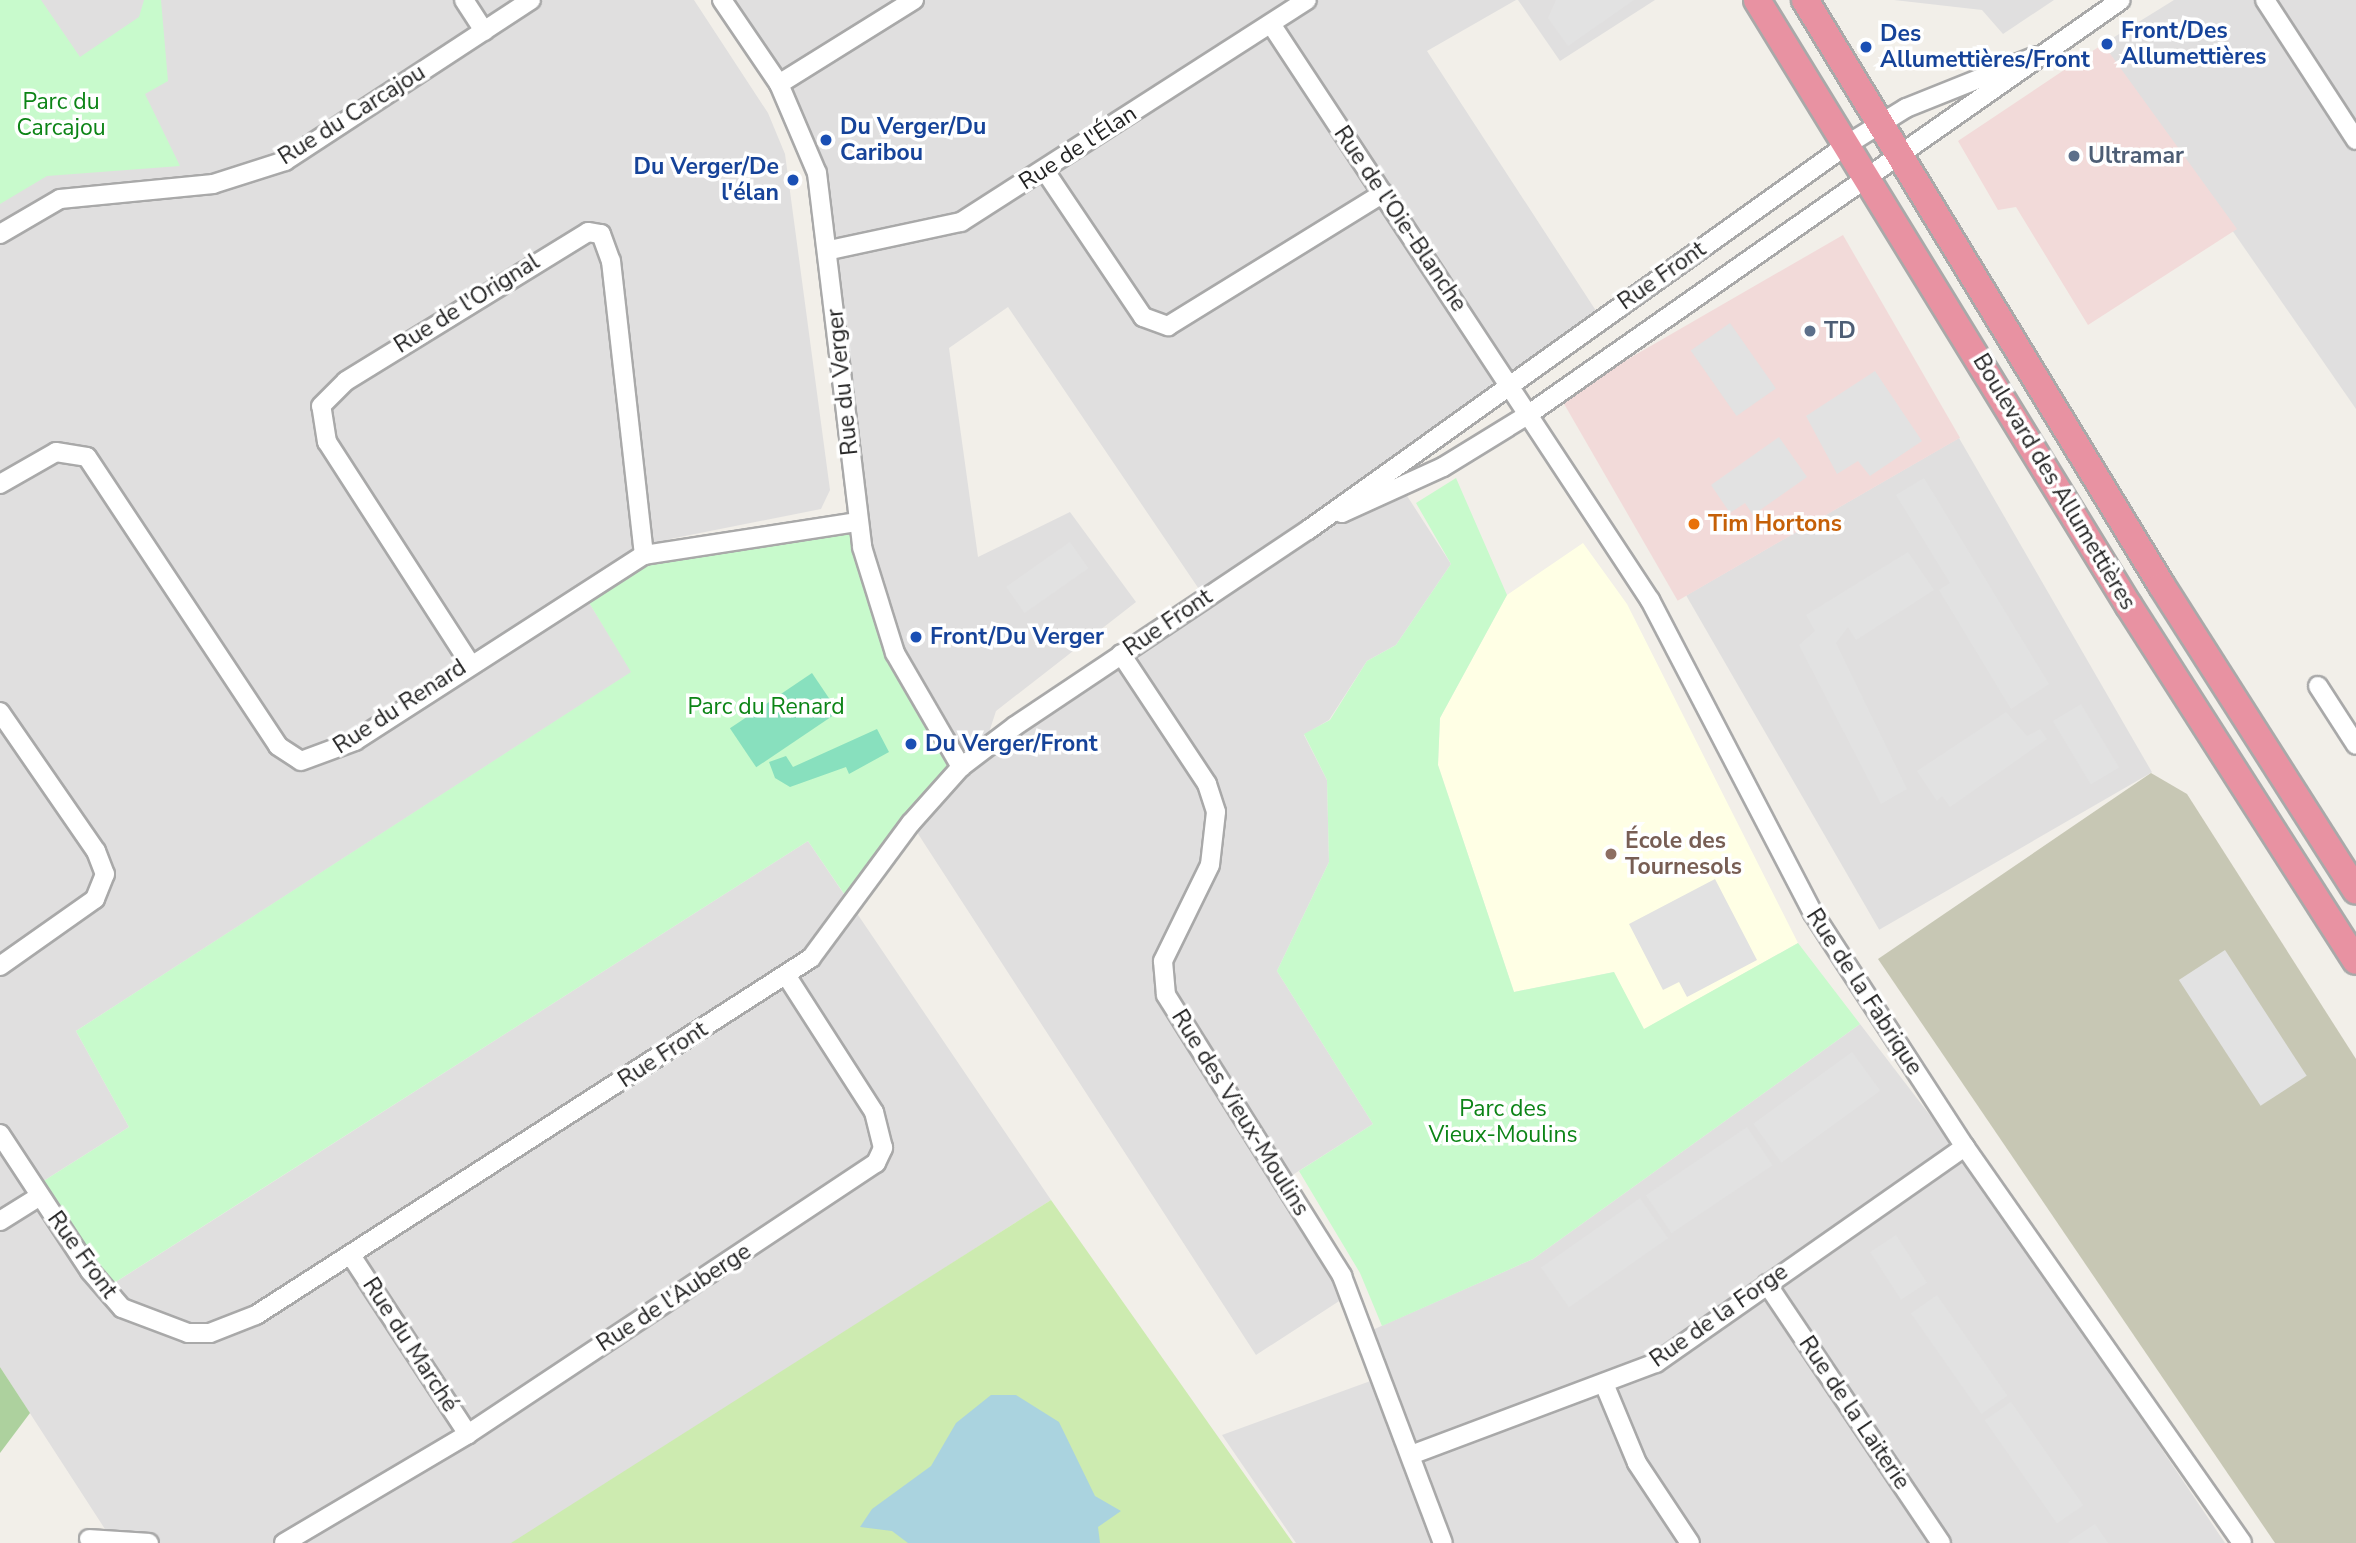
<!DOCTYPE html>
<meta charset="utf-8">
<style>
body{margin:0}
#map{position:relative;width:2356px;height:1543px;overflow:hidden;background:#f2efe9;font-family:"Nunito Sans",sans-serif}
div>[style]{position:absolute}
.residential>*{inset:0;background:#e0dfdf;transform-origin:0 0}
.commercial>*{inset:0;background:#f2dad9;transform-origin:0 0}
.education>*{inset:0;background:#ffffe5}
.construction>*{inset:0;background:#c7c7b4}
.grass>*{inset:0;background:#cdebb0}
.forest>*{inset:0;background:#add19e}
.park>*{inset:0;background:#c8facc}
.pitch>*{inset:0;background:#88e0be;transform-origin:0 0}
.parking>*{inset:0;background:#e2e2e2;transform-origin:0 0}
.water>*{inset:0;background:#aad3df}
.roads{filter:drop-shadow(2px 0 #a9a9a9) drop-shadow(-2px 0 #a9a9a9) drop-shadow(0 2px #a9a9a9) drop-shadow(0 -2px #a9a9a9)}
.minor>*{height:18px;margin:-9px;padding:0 9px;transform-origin:9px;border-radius:9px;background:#fff}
.highway>*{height:26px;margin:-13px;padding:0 13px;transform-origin:13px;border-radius:13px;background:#e892a2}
.dots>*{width:19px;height:19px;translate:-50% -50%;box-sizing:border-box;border:4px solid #fff;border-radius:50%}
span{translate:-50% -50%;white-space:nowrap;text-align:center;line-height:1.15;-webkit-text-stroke:7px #fff;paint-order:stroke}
.transit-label{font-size:23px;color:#164399;font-weight:700}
.left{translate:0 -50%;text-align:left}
.right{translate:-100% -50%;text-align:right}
.park-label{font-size:23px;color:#0c8416}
.street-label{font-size:23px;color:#222}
.service-label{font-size:23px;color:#4e5e75;font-weight:700}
.food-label{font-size:23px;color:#c56008;font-weight:700}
.education-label{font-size:23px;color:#785e54;font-weight:700}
</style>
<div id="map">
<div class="residential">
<i style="clip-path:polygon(0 0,694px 0,768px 113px,785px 154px,830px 490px,821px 509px,670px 539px,582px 591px,632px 672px,76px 1031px,129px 1127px,34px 1187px,111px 1285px,808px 841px,1051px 1200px,515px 1543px,114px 1543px,0 1367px)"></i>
<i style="clip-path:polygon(evenodd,722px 0,1516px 0,1427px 51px,1602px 320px,1351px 497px,1402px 488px,1451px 564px,1396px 645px,1367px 661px,1329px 720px,1304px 735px,1327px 780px,1329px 862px,1277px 971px,1373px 1124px,1283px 1181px,1350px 1294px,1256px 1355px,911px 823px,924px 710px,862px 547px,808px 147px,722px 0,1008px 307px,1205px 598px,984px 748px,996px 711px,1136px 602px,1070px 512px,978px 557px,949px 348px,1008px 307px)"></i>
<i style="clip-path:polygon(1518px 0,1655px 0,1560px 61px)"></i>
<i style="clip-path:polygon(1894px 0,2054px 0,2003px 34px,1982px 10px)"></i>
<i style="clip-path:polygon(2174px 0,2356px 0,2356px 409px,2103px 44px)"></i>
<i style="left:1959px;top:438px;width:386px;height:315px;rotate:60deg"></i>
<i style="clip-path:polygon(1860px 1024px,1985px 1187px,2225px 1543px,1296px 1543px,1222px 1435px,1376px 1379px,1361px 1335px,1533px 1259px)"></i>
</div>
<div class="commercial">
<i style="clip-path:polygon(2103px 44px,2237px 229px,2088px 325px,2016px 207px,1998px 210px,1958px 141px)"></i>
<i style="left:1843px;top:235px;width:234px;height:326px;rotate:60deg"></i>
</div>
<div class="education">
<i style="clip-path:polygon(1583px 543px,1627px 604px,1798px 943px,1643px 1030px,1614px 972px,1514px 992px,1438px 765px,1440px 718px,1507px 595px)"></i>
</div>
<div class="construction">
<i style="clip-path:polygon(2151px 773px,2187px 794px,2356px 1059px,2356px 1543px,2275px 1543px,1878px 959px)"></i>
</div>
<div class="grass">
<i style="clip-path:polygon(1051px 1200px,1293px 1543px,511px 1543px)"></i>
</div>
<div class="forest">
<i style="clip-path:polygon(0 1367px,30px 1413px,0 1453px)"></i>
</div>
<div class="park">
<i style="clip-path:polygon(0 0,41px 0,80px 57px,139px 17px,144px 0,161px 0,168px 81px,145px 94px,180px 166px,47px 176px,0 204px)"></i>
<i style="clip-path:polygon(1456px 478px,1507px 595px,1440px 718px,1438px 765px,1514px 992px,1614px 972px,1644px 1029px,1798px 943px,1860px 1024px,1533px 1259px,1382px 1326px,1360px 1273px,1299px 1171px,1373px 1124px,1277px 971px,1329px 862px,1327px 780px,1304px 734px,1330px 720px,1367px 661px,1396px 645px,1451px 564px,1416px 503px)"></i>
<i style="clip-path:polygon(858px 522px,882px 616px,961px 767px,853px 907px,808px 841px,103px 1290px,34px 1187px,129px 1127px,76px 1031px,631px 672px,582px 591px,621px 566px)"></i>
</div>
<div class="pitch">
<i style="left:812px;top:673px;width:47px;height:99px;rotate:56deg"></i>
<i style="clip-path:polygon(877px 729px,889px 752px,849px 774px,846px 767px,790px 787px,775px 778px,769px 762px,786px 756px,793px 767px)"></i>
</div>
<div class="parking">
<i style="clip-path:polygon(1556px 0,1634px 0,1568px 46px,1548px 18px)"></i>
<i style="left:1730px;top:323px;width:80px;height:48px;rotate:55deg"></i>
<i style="clip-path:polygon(1875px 371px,1922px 441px,1870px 476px,1858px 461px,1837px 474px,1806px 416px)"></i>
<i style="clip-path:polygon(1779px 437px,1807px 477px,1753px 515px,1745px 503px,1730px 513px,1711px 485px)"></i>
<i style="clip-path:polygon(1924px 478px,2049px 684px,2011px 709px,1939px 590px,1950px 583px,1896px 495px)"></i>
<i style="left:1070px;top:542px;width:32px;height:78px;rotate:55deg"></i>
<i style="clip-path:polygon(1908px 552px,1934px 590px,1856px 640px,1848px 627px,1836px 643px,1907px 789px,1881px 804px,1799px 645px,1815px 631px,1806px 615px)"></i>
<i style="left:2081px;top:704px;width:74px;height:33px;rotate:59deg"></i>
<i style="clip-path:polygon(2006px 712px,2027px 736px,2040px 729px,2047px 739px,1950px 807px,1942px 796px,1937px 801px,1917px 771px)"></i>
<i style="clip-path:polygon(1715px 879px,1757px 960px,1687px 997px,1679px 982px,1663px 990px,1629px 924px)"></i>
<i style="left:2225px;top:950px;width:150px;height:55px;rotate:57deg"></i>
<i style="left:1852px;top:1052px;width:48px;height:122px;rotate:54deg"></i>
<i style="left:1747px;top:1127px;width:46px;height:122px;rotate:56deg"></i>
<i style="left:1640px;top:1198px;width:49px;height:121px;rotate:55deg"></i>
<i style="left:1896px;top:1235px;width:57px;height:31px;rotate:57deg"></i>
<i style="left:1937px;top:1295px;width:123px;height:32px;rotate:55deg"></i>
<i style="left:2011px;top:1402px;width:126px;height:32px;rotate:55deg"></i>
<i style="clip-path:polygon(2095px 1524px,2108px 1543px,2069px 1543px,2068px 1542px)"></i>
</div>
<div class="water">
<i style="clip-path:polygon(991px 1395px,1016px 1395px,1059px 1422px,1095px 1496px,1121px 1511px,1098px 1527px,1100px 1543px,908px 1543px,892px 1531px,860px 1527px,872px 1509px,931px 1466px,956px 1423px)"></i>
</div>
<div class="roads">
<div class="minor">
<i style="left:464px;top:0;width:37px;rotate:57deg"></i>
<i style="left:722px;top:0;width:102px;rotate:55.8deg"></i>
<i style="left:779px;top:84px;width:97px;rotate:66.9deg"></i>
<i style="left:817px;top:173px;width:377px;rotate:83.1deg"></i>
<i style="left:862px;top:547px;width:111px;rotate:72.7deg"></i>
<i style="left:895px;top:653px;width:132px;rotate:59.9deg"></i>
<i style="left:2265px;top:0;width:167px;rotate:57deg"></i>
<i style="left:1271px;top:24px;width:690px;rotate:56.66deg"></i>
<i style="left:1650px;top:600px;width:353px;rotate:62.5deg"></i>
<i style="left:1813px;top:913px;width:279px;rotate:57deg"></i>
<i style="left:1965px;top:1147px;width:483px;rotate:55deg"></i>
<i style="left:779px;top:84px;width:159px;rotate:-31.9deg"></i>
<i style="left:1045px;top:171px;width:176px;rotate:56.1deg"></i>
<i style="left:1143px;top:317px;width:27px;rotate:20deg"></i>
<i style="left:1168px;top:326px;width:253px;rotate:-31.7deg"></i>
<i style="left:0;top:234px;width:69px;rotate:-30.3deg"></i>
<i style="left:60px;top:199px;width:154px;rotate:-5.6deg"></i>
<i style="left:213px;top:184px;width:76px;rotate:-17.7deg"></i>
<i style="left:285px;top:161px;width:294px;rotate:-33.2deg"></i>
<i style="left:830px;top:250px;width:134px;rotate:-12.1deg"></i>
<i style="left:961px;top:222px;width:411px;rotate:-32.7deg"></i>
<i style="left:0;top:484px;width:64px;rotate:-29.7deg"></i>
<i style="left:56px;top:452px;width:31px;rotate:9deg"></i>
<i style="left:87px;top:457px;width:346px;rotate:56.5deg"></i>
<i style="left:278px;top:746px;width:27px;rotate:33deg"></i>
<i style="left:301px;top:761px;width:58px;rotate:-20.3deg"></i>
<i style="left:355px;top:741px;width:344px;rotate:-32.8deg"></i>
<i style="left:644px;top:555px;width:217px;rotate:-8.8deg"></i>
<i style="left:1342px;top:513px;width:111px;rotate:-24.5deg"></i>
<i style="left:1443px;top:467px;width:101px;rotate:-31.6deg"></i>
<i style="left:1529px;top:414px;width:722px;rotate:-34.97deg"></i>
<i style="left:1121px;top:654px;width:156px;rotate:56.5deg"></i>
<i style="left:1207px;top:784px;width:29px;rotate:72deg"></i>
<i style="left:1216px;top:812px;width:53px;rotate:96.5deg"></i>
<i style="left:1210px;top:865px;width:107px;rotate:116.1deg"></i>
<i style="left:1163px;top:961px;width:34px;rotate:85deg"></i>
<i style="left:1166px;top:995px;width:332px;rotate:57.9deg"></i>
<i style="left:1342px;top:1276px;width:285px;rotate:69.3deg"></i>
<i style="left:469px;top:662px;width:262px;rotate:-122.8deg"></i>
<i style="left:327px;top:442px;width:36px;rotate:-99deg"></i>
<i style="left:321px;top:406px;width:35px;rotate:-45deg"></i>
<i style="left:346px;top:381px;width:284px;rotate:-31.6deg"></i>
<i style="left:588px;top:232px;width:13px;rotate:9deg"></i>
<i style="left:601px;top:234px;width:29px;rotate:70deg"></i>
<i style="left:611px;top:261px;width:296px;rotate:83.6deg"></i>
<i style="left:2318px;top:686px;width:70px;rotate:57.2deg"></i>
<i style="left:0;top:712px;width:169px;rotate:55.4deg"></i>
<i style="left:96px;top:851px;width:25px;rotate:69deg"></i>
<i style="left:105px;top:874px;width:27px;rotate:112deg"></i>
<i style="left:95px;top:899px;width:116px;rotate:144.8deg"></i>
<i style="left:0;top:1134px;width:164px;rotate:56.7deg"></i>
<i style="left:90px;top:1271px;width:49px;rotate:49.1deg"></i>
<i style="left:122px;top:1308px;width:71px;rotate:20.7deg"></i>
<i style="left:188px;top:1333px;width:22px"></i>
<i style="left:210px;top:1333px;width:49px;rotate:-21.4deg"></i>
<i style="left:256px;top:1315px;width:660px;rotate:-32.75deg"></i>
<i style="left:811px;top:958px;width:168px;rotate:-53.5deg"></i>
<i style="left:911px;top:823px;width:75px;rotate:-48.2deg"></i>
<i style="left:961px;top:767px;width:68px;rotate:-37.2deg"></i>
<i style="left:1015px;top:726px;width:353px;rotate:-33.8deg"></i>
<i style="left:1308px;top:530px;width:664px;rotate:-35.56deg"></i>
<i style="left:1848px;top:144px;width:68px;rotate:-31.8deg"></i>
<i style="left:1906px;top:108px;width:140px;rotate:-21.8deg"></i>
<i style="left:0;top:1221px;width:47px;rotate:-32deg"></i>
<i style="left:352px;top:1257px;width:212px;rotate:56.8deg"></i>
<i style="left:1767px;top:1284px;width:312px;rotate:56.1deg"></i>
<i style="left:1605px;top:1386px;width:83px;rotate:67.4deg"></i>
<i style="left:1637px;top:1463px;width:96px;rotate:56.5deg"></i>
<i style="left:1411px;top:1455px;width:262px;rotate:-20.6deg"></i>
<i style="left:1656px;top:1363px;width:377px;rotate:-35deg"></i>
<i style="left:89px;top:1539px;width:60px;rotate:3.8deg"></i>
<i style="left:284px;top:1543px;width:214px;rotate:-30.6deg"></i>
<i style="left:468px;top:1434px;width:490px;rotate:-33.6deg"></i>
<i style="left:876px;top:1163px;width:17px;rotate:-65deg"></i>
<i style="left:883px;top:1148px;width:37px;rotate:-104deg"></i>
<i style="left:874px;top:1112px;width:163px;rotate:-122.7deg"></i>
</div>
<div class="highway">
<i style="left:1757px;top:0;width:711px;rotate:58.46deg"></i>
<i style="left:2129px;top:606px;width:421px;rotate:57.4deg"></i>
<i style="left:1805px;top:0;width:686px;rotate:58.65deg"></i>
<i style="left:2162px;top:586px;width:361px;rotate:57.5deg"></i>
</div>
</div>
<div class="dots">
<i style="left:2107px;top:44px;background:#1a4fb4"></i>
<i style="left:1866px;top:47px;background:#1a4fb4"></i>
<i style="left:826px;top:140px;background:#1a4fb4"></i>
<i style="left:2074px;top:156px;background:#5c6f8a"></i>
<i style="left:793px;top:180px;background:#1a4fb4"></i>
<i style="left:1810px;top:331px;background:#5c6f8a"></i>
<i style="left:1694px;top:524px;background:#e8710a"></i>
<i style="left:916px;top:637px;background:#1a4fb4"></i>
<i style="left:911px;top:744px;background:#1a4fb4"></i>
<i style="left:1611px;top:854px;background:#8d6e63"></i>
</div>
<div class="transit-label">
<span class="left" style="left:2121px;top:44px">Front/Des<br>Allumettières</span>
<span class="left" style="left:1880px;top:47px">Des<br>Allumettières/Front</span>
<span class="left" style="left:840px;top:140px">Du Verger/Du<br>Caribou</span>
<span class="right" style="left:779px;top:180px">Du Verger/De<br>l'élan</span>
<span class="left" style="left:930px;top:637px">Front/Du Verger</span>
<span class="left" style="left:925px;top:744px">Du Verger/Front</span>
</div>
<div class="park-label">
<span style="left:61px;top:115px">Parc du<br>Carcajou</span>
<span style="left:766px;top:707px">Parc du Renard</span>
<span style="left:1503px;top:1122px">Parc des<br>Vieux-Moulins</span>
</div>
<div class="street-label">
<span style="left:352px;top:115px;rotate:-32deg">Rue du Carcajou</span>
<span style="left:1078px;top:148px;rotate:-33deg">Rue de l'Élan</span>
<span style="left:1400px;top:219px;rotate:56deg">Rue de l'Oie-Blanche</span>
<span style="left:1662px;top:276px;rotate:-35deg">Rue Front</span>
<span style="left:467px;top:304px;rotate:-32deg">Rue de l'Orignal</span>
<span style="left:843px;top:382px;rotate:-96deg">Rue du Verger</span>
<span style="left:2054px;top:482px;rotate:59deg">Boulevard des Allumettières</span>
<span style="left:1168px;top:623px;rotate:-34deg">Rue Front</span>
<span style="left:400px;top:707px;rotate:-33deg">Rue du Renard</span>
<span style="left:1864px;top:992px;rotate:57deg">Rue de la Fabrique</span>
<span style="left:663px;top:1055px;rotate:-33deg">Rue Front</span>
<span style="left:1240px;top:1113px;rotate:58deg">Rue des Vieux-Moulins</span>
<span style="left:82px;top:1255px;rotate:54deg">Rue Front</span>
<span style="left:674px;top:1298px;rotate:-33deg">Rue de l'Auberge</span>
<span style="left:1719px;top:1316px;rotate:-35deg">Rue de la Forge</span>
<span style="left:410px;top:1345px;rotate:57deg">Rue du Marché</span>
<span style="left:1854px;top:1413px;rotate:56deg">Rue de la Laiterie</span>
</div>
<div class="service-label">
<span class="left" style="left:2088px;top:156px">Ultramar</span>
<span class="left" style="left:1824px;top:331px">TD</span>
</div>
<div class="food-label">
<span class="left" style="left:1708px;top:524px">Tim Hortons</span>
</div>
<div class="education-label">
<span class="left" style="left:1625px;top:854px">École des<br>Tournesols</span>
</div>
</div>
